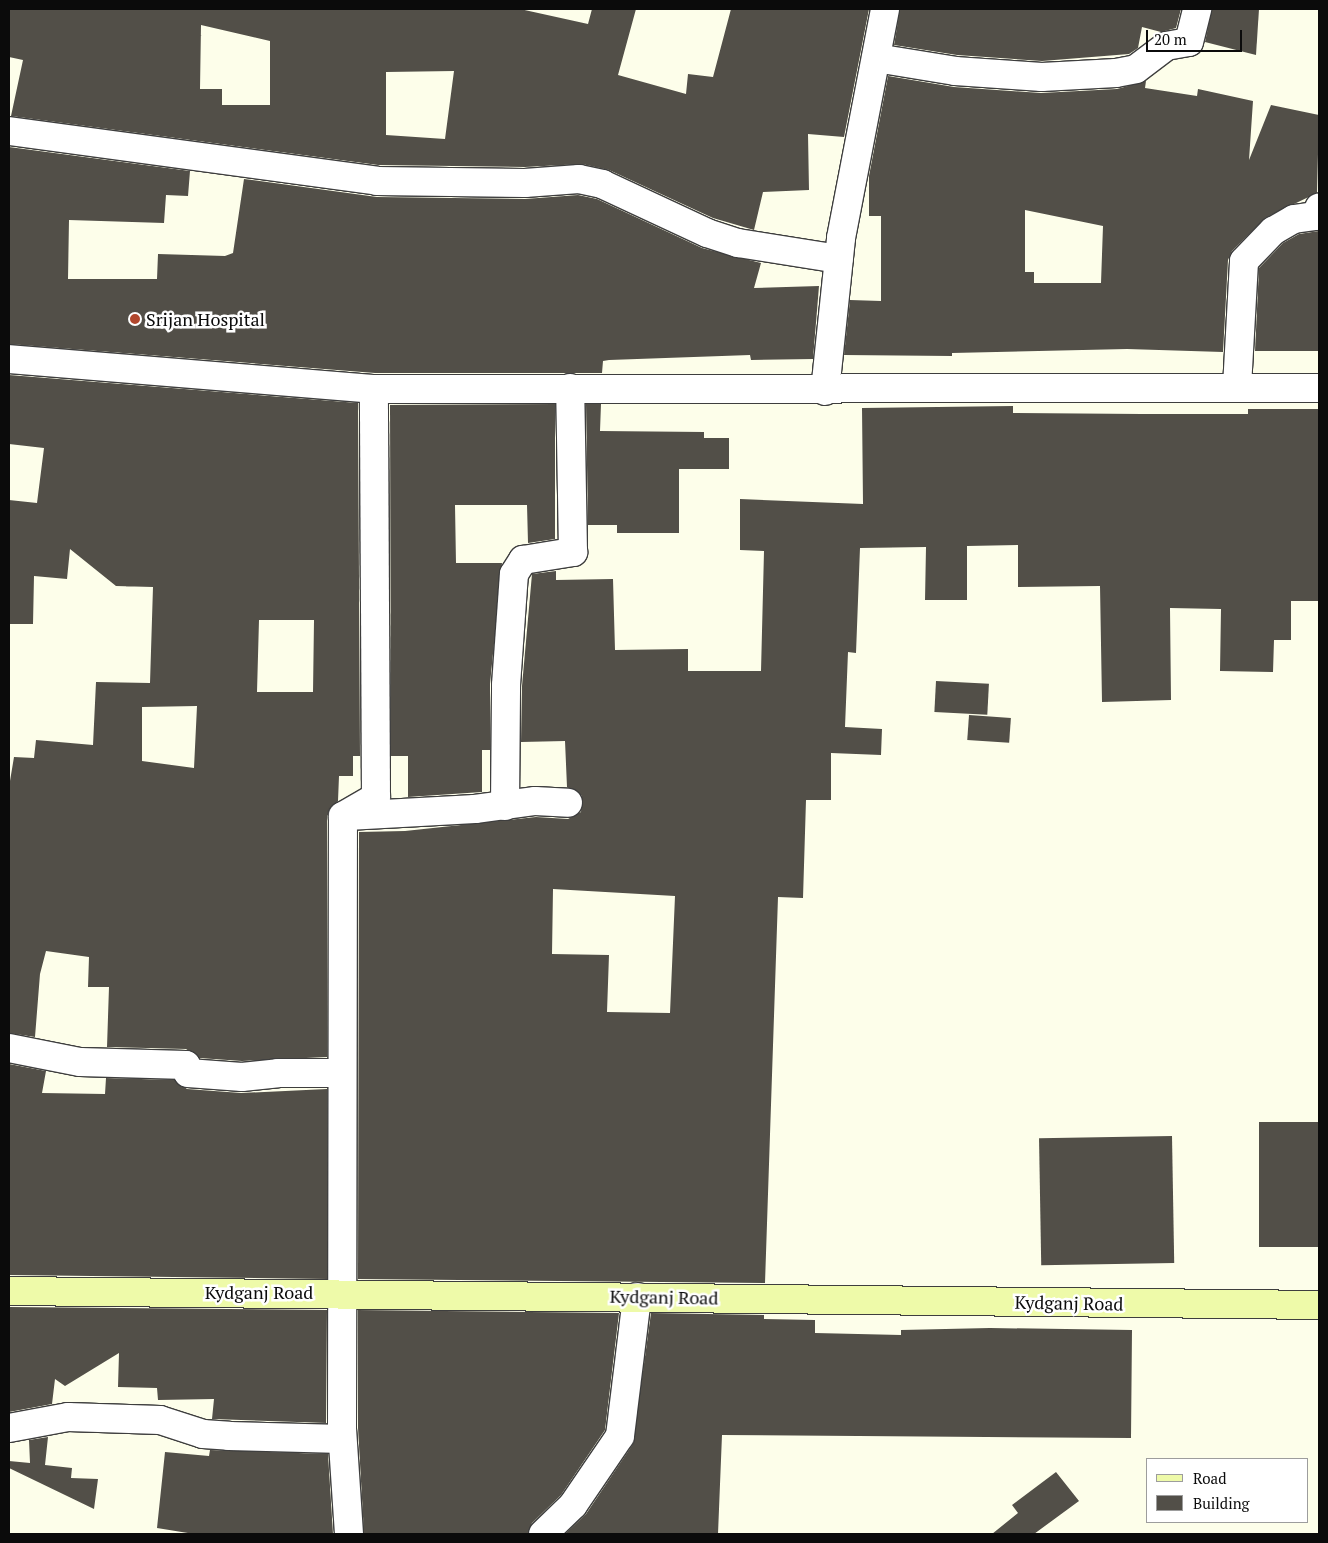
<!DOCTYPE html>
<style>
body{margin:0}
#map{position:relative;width:1328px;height:1543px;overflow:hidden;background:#fdfeea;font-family:"PT Serif",serif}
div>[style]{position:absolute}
.building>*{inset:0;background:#524f48;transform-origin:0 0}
.roads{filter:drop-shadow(1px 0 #3e3e3e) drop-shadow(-1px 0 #3e3e3e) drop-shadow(0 1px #3e3e3e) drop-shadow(0 -1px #3e3e3e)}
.minor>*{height:28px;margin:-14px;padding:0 14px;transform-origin:14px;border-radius:14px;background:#fff}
.tertiary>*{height:28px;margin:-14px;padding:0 14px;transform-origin:14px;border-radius:14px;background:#fff}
.secondary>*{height:28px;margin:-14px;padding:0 14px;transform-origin:14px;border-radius:14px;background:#eefaa9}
.dots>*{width:14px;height:14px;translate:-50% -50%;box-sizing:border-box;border:2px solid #fff;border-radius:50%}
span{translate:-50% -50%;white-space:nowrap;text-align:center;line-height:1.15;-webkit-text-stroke:5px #fff;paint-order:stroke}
.poi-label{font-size:18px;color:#0b0b0b}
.left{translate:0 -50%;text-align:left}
.street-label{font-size:18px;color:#0b0b0b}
.frame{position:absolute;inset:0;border:10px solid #0b0b0b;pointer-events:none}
.legend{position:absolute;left:1146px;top:1458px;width:162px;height:65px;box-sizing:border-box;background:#fff;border:1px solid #9d9d9d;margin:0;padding:6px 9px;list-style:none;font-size:15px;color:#0b0b0b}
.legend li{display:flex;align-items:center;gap:10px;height:25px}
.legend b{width:25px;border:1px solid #9d9d9d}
.scale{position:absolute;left:1146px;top:30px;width:96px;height:22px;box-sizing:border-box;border:2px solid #0b0b0b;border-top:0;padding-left:6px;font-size:15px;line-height:18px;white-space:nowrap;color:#0b0b0b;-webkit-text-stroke:4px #fff;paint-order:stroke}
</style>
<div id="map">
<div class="building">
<i style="clip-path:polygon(evenodd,9px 9px,520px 9px,588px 24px,592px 9px,636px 9px,618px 75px,686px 94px,688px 74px,713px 77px,731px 9px,869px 9px,844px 137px,808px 134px,809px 190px,763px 192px,754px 230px,713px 218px,609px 170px,582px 164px,525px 167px,378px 165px,11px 116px,23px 60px,9px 57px,9px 9px,201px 25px,270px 41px,270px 105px,222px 105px,222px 89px,200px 89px,201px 25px,9px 9px,454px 71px,445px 139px,386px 135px,386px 72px,454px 71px)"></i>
<i style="clip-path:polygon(900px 9px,1181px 9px,1176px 28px,1161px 32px,1142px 27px,1138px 48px,1129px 54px,1042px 61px,957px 55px,894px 45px)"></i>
<i style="clip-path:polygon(1212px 9px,1259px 9px,1256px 55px,1205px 42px)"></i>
<i style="clip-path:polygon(evenodd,888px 76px,954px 87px,1041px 93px,1117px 89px,1146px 81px,1145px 88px,1197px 96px,1198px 89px,1253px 101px,1249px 160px,1271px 105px,1319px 115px,1317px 193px,1265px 218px,1232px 251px,1228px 260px,1223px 352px,1127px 349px,952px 353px,952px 356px,844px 355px,850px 300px,881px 301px,881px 216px,869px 216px,869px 176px,888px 76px,1025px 210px,1103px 226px,1101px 283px,1034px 283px,1034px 272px,1025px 272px,1025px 210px)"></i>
<i style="clip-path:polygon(9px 147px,190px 171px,188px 196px,166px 195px,164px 223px,69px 220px,68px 279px,157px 279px,158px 254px,225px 256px,233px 253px,244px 179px,377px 197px,525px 199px,578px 195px,597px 199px,702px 248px,761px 263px,754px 288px,819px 286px,813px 359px,751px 360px,750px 355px,609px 360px,603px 361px,602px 373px,375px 373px,9px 344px)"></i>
<i style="clip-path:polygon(1319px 231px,1319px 351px,1255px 351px,1259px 268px,1283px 243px,1299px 234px)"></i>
<i style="clip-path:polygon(evenodd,9px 375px,358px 403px,360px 756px,353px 756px,353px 776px,339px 776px,338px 801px,327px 816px,327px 1057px,242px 1061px,199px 1058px,186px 1049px,107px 1047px,109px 987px,88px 987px,89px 957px,46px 951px,40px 974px,35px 1037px,9px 1033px,9px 787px,14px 757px,34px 758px,36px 740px,93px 745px,96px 682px,150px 683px,153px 587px,116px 586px,70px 549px,67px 579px,34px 576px,33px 624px,9px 624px,9px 500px,37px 503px,44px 448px,9px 444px,9px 375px,259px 620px,314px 620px,313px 692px,257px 692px,259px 620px,9px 375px,197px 706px,194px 768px,142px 761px,142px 707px,197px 706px)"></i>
<i style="clip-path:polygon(555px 404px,555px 539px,528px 543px,527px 505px,455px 505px,456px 563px,502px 563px,490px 684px,490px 750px,482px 750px,482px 792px,408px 797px,408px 756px,391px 756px,390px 405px)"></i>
<i style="clip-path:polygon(586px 404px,601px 404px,600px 431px,704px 432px,704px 438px,729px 438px,729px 469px,679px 469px,679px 533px,617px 533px,617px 525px,588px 525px)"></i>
<i style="clip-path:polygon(evenodd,1013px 406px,1013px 413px,1142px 414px,1248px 414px,1248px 409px,1319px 409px,1319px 601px,1291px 601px,1291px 640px,1274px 640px,1273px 672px,1220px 671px,1221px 609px,1170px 608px,1171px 700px,1102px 702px,1100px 586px,1018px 587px,1018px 545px,967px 546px,967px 600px,925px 600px,926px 547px,860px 548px,856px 653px,848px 652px,845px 727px,882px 729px,881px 755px,831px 753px,831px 800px,806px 800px,803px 898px,778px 897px,765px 1283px,358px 1279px,359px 832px,405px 831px,536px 817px,568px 819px,581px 812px,582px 796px,567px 787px,565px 741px,521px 742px,522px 686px,532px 574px,556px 571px,556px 580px,613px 579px,615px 650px,688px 649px,688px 671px,761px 671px,764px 551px,740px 550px,740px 499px,863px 504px,862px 408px,1013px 406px,553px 889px,675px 896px,670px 1013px,607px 1012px,609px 955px,552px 954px,553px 889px)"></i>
<i style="left:936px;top:681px;width:53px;height:31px;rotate:3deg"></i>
<i style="left:969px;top:715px;width:42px;height:25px;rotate:4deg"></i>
<i style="clip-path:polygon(9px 1064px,46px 1071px,42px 1093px,105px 1094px,106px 1078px,175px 1080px,187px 1089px,241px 1093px,327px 1089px,327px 1279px,9px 1275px)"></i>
<i style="left:1259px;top:1122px;width:60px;height:125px"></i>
<i style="left:1172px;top:1136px;width:127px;height:133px;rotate:89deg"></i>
<i style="clip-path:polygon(9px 1307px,327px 1310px,326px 1423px,212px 1419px,214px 1399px,158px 1400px,157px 1388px,118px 1387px,119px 1353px,65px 1386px,55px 1379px,52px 1404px,9px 1412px)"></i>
<i style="clip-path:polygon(358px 1310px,619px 1313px,605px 1430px,561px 1495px,532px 1523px,528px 1534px,364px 1534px,358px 1428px)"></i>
<i style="clip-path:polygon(651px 1313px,764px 1315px,764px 1319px,815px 1320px,815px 1333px,901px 1335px,901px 1330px,990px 1328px,1132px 1330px,1131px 1438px,722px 1435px,718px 1534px,565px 1534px,586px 1514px,633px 1444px)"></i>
<i style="clip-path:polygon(48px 1437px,45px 1465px,72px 1468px,71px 1478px,98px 1479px,94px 1509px,9px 1468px,9px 1461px,30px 1463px,29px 1440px)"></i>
<i style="clip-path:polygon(210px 1450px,328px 1454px,333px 1534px,194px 1534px,157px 1528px,165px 1452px,209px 1456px)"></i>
<i style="clip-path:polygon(1056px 1472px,1079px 1501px,1034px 1534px,992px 1534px,1018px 1513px,1012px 1505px)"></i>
</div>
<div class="roads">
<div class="minor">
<i style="left:876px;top:58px;width:80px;rotate:9.3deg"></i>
<i style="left:955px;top:71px;width:87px;rotate:3.9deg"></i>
<i style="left:1042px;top:77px;width:74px;rotate:-3.1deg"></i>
<i style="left:1116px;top:73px;width:20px;rotate:-11deg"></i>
<i style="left:1136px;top:69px;width:38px;rotate:-37deg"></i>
<i style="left:1166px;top:46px;width:23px;rotate:-10deg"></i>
<i style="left:1189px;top:42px;width:34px;rotate:-76deg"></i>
<i style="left:9px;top:131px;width:371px;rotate:7.7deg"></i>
<i style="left:377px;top:181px;width:148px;rotate:0.8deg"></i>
<i style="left:525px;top:183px;width:54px;rotate:-4.2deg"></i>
<i style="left:579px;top:179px;width:24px;rotate:12deg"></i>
<i style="left:602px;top:184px;width:116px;rotate:25deg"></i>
<i style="left:707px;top:233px;width:33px;rotate:18deg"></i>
<i style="left:738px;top:243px;width:102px;rotate:9deg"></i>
<i style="left:1237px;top:387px;width:126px;rotate:-86.8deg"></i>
<i style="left:1244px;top:261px;width:42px;rotate:-46deg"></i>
<i style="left:1273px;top:231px;width:24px;rotate:-30deg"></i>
<i style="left:1294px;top:219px;width:22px;rotate:-8deg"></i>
<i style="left:1316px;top:216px;width:9px;rotate:-69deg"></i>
<i style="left:825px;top:391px;width:154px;rotate:-84deg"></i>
<i style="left:841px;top:238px;width:233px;rotate:-79.1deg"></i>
<i style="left:505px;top:806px;width:121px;rotate:-89.5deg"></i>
<i style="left:506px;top:685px;width:111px;rotate:-85.9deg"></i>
<i style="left:514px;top:574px;width:17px;rotate:-57deg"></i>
<i style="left:523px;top:560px;width:51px;rotate:-9.1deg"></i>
<i style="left:573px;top:552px;width:164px;rotate:-91deg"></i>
<i style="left:347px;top:816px;width:128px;rotate:-3.1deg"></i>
<i style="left:475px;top:809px;width:61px;rotate:-7.6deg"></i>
<i style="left:535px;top:801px;width:33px;rotate:3deg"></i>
<i style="left:9px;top:1048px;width:72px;rotate:11.2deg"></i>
<i style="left:80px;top:1062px;width:106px;rotate:1.6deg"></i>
<i style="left:186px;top:1065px;width:8px;rotate:76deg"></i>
<i style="left:188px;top:1073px;width:54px;rotate:4.2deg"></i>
<i style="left:242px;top:1077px;width:36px;rotate:-6deg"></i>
<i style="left:278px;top:1073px;width:64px"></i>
<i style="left:9px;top:1428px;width:60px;rotate:-10.6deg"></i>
<i style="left:68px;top:1417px;width:92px;rotate:1.9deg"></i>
<i style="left:160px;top:1420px;width:45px;rotate:18deg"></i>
<i style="left:203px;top:1434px;width:26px;rotate:4deg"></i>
<i style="left:229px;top:1436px;width:113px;rotate:1.5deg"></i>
<i style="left:349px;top:1534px;width:105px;rotate:-93.8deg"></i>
<i style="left:342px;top:1429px;width:613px;rotate:-89.91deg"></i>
<i style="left:343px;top:816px;width:38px;rotate:-30deg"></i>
<i style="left:376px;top:797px;width:408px;rotate:-90.3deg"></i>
<i style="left:543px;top:1534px;width:42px;rotate:-44deg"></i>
<i style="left:573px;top:1505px;width:83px;rotate:-55.7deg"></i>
<i style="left:620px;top:1436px;width:140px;rotate:-83deg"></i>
</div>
<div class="tertiary">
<i style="left:9px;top:359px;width:366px;rotate:4.7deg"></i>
<i style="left:374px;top:389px;width:945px;rotate:-0.06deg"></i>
</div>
<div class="secondary">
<i style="left:9px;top:1291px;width:1310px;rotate:0.61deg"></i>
</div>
</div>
<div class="dots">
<i style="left:135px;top:319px;background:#b1472d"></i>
</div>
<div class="poi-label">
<span class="left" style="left:146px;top:319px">Srijan Hospital</span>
</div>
<div class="street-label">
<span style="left:259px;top:1292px">Kydganj Road</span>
<span style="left:664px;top:1297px;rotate:1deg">Kydganj Road</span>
<span style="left:1069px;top:1303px;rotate:1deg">Kydganj Road</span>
</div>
<div class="frame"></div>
<ul class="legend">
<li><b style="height:6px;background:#eefaa9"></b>Road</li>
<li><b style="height:14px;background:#524f48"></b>Building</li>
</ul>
<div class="scale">20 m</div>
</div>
